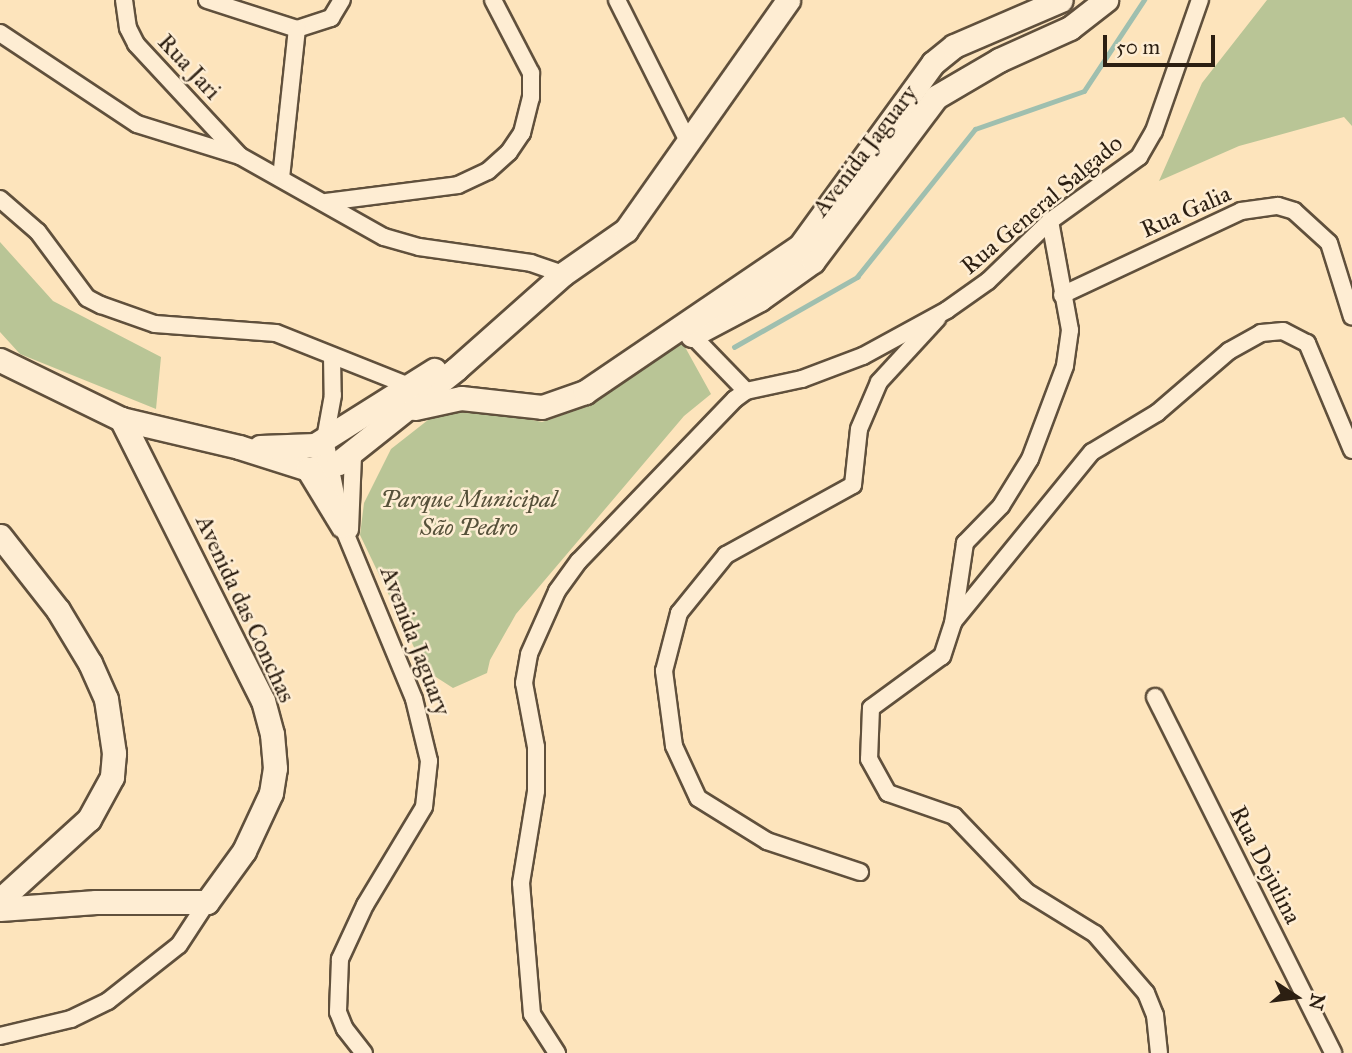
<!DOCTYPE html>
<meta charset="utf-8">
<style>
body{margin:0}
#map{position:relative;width:1352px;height:1053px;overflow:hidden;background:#fde4bc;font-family:"IM FELL Great Primer",serif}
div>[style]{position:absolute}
.green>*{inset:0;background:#b9c596}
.stream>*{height:4.5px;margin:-2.25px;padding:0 2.25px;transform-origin:2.25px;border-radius:2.25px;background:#9fbfaf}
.roads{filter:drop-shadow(2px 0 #60503c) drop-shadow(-2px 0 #60503c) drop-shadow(0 2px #60503c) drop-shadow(0 -2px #60503c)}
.street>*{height:16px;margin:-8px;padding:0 8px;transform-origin:8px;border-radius:8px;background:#feedd3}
.secondary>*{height:23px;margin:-11.5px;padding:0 11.5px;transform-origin:11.5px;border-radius:11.5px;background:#feedd3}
span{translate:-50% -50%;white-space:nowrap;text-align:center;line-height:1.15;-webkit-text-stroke:5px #feedd3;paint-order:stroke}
.street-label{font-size:24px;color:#2c1f12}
.park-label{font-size:24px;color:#56513a;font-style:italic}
.north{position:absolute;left:1261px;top:962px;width:70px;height:70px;-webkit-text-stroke:5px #feedd3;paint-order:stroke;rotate:103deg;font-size:19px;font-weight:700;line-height:28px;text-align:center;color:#2c1f12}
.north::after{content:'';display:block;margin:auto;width:24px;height:32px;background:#2c1f12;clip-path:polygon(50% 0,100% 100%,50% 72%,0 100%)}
.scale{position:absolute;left:1103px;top:35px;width:112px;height:32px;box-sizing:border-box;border:4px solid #2c1f12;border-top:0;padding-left:9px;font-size:21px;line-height:24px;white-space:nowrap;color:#2c1f12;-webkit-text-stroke:5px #feedd3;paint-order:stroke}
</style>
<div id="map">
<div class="green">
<i style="clip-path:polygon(1267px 0,1352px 0,1352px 126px,1344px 117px,1239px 146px,1159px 181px,1202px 83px)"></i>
<i style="clip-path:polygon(0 242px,53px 301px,161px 357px,156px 409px,20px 354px,0 332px)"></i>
<i style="clip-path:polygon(680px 338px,711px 394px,684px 416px,516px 614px,490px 660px,487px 673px,453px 688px,425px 670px,360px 535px,364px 503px,391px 449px,442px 409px,470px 407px,542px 422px,574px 411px)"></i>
</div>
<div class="stream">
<i style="left:734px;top:347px;width:142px;rotate:-29.6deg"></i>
<i style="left:857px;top:277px;width:189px;rotate:-51.4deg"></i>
<i style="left:975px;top:129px;width:115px;rotate:-19.2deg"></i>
<i style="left:1084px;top:91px;width:109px;rotate:-56.6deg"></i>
</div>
<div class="roads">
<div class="street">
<i style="left:124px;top:0;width:28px;rotate:82deg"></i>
<i style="left:128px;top:28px;width:18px;rotate:63deg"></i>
<i style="left:136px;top:44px;width:153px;rotate:47.1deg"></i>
<i style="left:207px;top:0;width:95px;rotate:17.9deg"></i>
<i style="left:297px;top:29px;width:36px;rotate:-18deg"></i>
<i style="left:331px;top:18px;width:21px;rotate:-59deg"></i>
<i style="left:617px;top:0;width:162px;rotate:63.3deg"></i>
<i style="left:0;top:33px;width:164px;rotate:33.6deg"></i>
<i style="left:137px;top:124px;width:108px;rotate:17.3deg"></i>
<i style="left:240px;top:156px;width:165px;rotate:29.4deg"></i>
<i style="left:384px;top:237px;width:36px;rotate:16deg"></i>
<i style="left:419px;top:247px;width:113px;rotate:8.1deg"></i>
<i style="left:531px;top:263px;width:34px;rotate:19deg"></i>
<i style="left:281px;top:178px;width:150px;rotate:-83.9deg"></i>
<i style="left:0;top:199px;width:50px;rotate:41deg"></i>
<i style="left:38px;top:232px;width:82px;rotate:53.4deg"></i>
<i style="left:87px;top:298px;width:16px;rotate:27deg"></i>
<i style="left:101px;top:305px;width:57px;rotate:19.4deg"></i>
<i style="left:155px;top:324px;width:121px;rotate:4.3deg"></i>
<i style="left:276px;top:333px;width:143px;rotate:21.7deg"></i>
<i style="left:326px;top:202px;width:133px;rotate:-7.3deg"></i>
<i style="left:458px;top:185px;width:33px;rotate:-25deg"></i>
<i style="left:488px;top:171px;width:28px;rotate:-42deg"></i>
<i style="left:509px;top:152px;width:23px;rotate:-56deg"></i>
<i style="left:522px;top:133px;width:36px;rotate:-76deg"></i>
<i style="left:531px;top:98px;width:25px;rotate:-90deg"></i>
<i style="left:531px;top:73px;width:82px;rotate:-117.5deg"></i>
<i style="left:1050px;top:221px;width:111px;rotate:79.6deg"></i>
<i style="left:1070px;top:330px;width:36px;rotate:98deg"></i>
<i style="left:1065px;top:366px;width:99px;rotate:110.6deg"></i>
<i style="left:1030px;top:459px;width:55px;rotate:121.7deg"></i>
<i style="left:1001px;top:506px;width:52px;rotate:134.2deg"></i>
<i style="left:965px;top:543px;width:81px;rotate:98.5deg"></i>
<i style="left:953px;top:623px;width:35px;rotate:108deg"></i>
<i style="left:942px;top:656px;width:88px;rotate:143.8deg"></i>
<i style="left:871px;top:708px;width:51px;rotate:92.2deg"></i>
<i style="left:869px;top:759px;width:39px;rotate:61deg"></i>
<i style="left:888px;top:793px;width:70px;rotate:19.2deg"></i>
<i style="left:954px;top:816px;width:105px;rotate:46.2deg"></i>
<i style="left:1027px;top:892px;width:80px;rotate:31.7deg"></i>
<i style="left:1095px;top:934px;width:78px;rotate:49.2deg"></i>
<i style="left:1146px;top:993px;width:24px;rotate:68deg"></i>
<i style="left:1155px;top:1015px;width:38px;rotate:84deg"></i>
<i style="left:1062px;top:295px;width:198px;rotate:-25.1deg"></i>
<i style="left:1241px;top:211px;width:37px;rotate:-8deg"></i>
<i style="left:1278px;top:206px;width:17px;rotate:17deg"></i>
<i style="left:1294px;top:211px;width:47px;rotate:42.4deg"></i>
<i style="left:1329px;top:243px;width:77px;rotate:72.7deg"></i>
<i style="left:686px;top:329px;width:86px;rotate:45.9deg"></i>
<i style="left:332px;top:356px;width:39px;rotate:89deg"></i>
<i style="left:333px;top:395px;width:45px;rotate:100.3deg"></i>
<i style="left:325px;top:439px;width:88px;rotate:78.8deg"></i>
<i style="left:342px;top:525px;width:188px;rotate:67.5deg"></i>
<i style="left:414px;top:699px;width:64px;rotate:76.4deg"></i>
<i style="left:429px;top:761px;width:46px;rotate:96.2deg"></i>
<i style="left:424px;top:807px;width:114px;rotate:121deg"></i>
<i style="left:365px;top:905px;width:60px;rotate:114.8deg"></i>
<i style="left:340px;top:959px;width:53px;rotate:92.2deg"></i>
<i style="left:338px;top:1012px;width:18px;rotate:68deg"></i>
<i style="left:345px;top:1029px;width:31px;rotate:52deg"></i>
<i style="left:350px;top:530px;width:76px;rotate:-87.7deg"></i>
<i style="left:954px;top:621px;width:218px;rotate:-50.8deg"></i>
<i style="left:1092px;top:452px;width:76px;rotate:-31deg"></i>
<i style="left:1157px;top:413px;width:95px;rotate:-40.7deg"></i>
<i style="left:1229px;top:351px;width:37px;rotate:-29deg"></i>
<i style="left:1261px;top:333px;width:22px;rotate:-5deg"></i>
<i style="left:1283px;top:331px;width:27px;rotate:27deg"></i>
<i style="left:1307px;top:343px;width:116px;rotate:67.2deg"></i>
<i style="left:1155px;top:697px;width:398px;rotate:63.4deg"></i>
<i style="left:860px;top:872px;width:98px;rotate:-161.6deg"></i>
<i style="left:767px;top:841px;width:81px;rotate:-148.1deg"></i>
<i style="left:698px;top:798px;width:57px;rotate:-114.8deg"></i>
<i style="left:674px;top:746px;width:76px;rotate:-97.6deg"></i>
<i style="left:664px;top:671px;width:60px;rotate:-75.5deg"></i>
<i style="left:679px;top:613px;width:75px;rotate:-51deg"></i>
<i style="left:726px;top:555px;width:145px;rotate:-28.9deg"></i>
<i style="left:853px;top:485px;width:56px;rotate:-83.9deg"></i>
<i style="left:859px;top:429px;width:51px;rotate:-66.9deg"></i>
<i style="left:879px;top:382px;width:86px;rotate:-47.4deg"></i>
<i style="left:0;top:1036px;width:73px;rotate:-13.5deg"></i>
<i style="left:71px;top:1019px;width:41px;rotate:-25.9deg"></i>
<i style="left:108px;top:1001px;width:90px;rotate:-38.3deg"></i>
<i style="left:179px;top:945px;width:51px;rotate:-56.9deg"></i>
<i style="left:557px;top:1053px;width:46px;rotate:-122.7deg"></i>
<i style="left:532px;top:1014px;width:131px;rotate:-94.8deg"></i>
<i style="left:521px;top:883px;width:93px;rotate:-80.7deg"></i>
<i style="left:536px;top:791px;width:44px;rotate:-90deg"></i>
<i style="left:536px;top:747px;width:65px;rotate:-100.6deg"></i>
<i style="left:524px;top:683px;width:29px;rotate:-80deg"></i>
<i style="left:529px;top:654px;width:69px;rotate:-66deg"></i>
<i style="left:557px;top:591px;width:37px;rotate:-54deg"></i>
<i style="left:579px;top:561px;width:225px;rotate:-46.1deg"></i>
<i style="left:735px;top:399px;width:14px;rotate:-36deg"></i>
<i style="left:746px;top:391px;width:57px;rotate:-12.1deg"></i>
<i style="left:802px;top:379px;width:65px;rotate:-20.7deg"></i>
<i style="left:863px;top:356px;width:96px;rotate:-28.7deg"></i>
<i style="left:947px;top:310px;width:50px;rotate:-35.3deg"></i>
<i style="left:988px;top:281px;width:86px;rotate:-44.1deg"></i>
<i style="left:1050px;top:221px;width:110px;rotate:-35.7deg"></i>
<i style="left:1139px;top:157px;width:30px;rotate:-60deg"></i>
<i style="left:1154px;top:131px;width:139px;rotate:-70.7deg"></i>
</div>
<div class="secondary">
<i style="left:692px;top:335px;width:77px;rotate:-27.9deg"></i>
<i style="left:760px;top:299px;width:65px;rotate:-35.6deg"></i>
<i style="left:813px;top:261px;width:205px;rotate:-53.1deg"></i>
<i style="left:936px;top:97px;width:73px;rotate:-30.4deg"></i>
<i style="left:999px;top:60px;width:78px;rotate:-24.3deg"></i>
<i style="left:1070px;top:28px;width:46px;rotate:-37.9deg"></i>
<i style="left:0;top:360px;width:135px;rotate:26deg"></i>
<i style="left:121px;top:419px;width:121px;rotate:13.3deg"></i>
<i style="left:239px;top:447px;width:72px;rotate:17.7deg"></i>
<i style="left:308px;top:469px;width:31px;rotate:-11deg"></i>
<i style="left:338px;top:463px;width:151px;rotate:-38.5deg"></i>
<i style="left:456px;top:369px;width:143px;rotate:-41.6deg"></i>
<i style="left:563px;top:274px;width:77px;rotate:-34.9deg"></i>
<i style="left:626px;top:230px;width:281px;rotate:-54.8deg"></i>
<i style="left:415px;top:408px;width:47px;rotate:-12.3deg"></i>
<i style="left:461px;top:398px;width:81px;rotate:6.3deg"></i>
<i style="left:542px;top:407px;width:46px;rotate:-19.2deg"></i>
<i style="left:585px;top:392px;width:260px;rotate:-34.2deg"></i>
<i style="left:800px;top:246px;width:226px;rotate:-54deg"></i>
<i style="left:933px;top:63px;width:27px;rotate:-39deg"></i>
<i style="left:954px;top:46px;width:116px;rotate:-23.3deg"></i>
<i style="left:260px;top:447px;width:55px;rotate:-2.1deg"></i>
<i style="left:315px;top:445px;width:141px;rotate:-32.2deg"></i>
<i style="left:308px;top:469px;width:66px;rotate:58.7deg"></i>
<i style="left:0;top:536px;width:94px;rotate:51.9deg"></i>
<i style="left:58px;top:610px;width:62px;rotate:58.9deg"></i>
<i style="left:90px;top:663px;width:39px;rotate:66deg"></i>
<i style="left:106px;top:699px;width:55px;rotate:81.6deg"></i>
<i style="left:114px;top:753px;width:24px;rotate:95deg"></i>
<i style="left:112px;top:777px;width:48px;rotate:118.7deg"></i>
<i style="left:89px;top:819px;width:120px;rotate:137.7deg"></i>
<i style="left:0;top:909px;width:96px;rotate:-4.2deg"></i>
<i style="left:96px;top:902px;width:111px"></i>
<i style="left:207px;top:902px;width:63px;rotate:-54deg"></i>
<i style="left:244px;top:851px;width:64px;rotate:-65deg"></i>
<i style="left:271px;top:793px;width:25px;rotate:-81deg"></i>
<i style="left:275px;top:768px;width:34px;rotate:-95deg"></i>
<i style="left:272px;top:734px;width:34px;rotate:-105deg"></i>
<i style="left:263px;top:701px;width:316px;rotate:-116.7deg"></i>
</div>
</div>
<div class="street-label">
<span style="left:189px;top:67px;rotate:47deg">Rua Jari</span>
<span style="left:865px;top:151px;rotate:-53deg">Avenida Jaguary</span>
<span style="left:1042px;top:205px;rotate:-40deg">Rua General Salgado</span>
<span style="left:1186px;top:212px;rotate:-24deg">Rua Galia</span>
<span style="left:245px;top:609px;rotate:65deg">Avenida das Conchas</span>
<span style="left:415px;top:641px;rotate:69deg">Avenida Jaguary</span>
<span style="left:1265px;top:865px;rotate:63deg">Rua Dejulina</span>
</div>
<div class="park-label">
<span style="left:469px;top:514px">Parque Municipal<br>São Pedro</span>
</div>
<div class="north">N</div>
<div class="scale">50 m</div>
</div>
